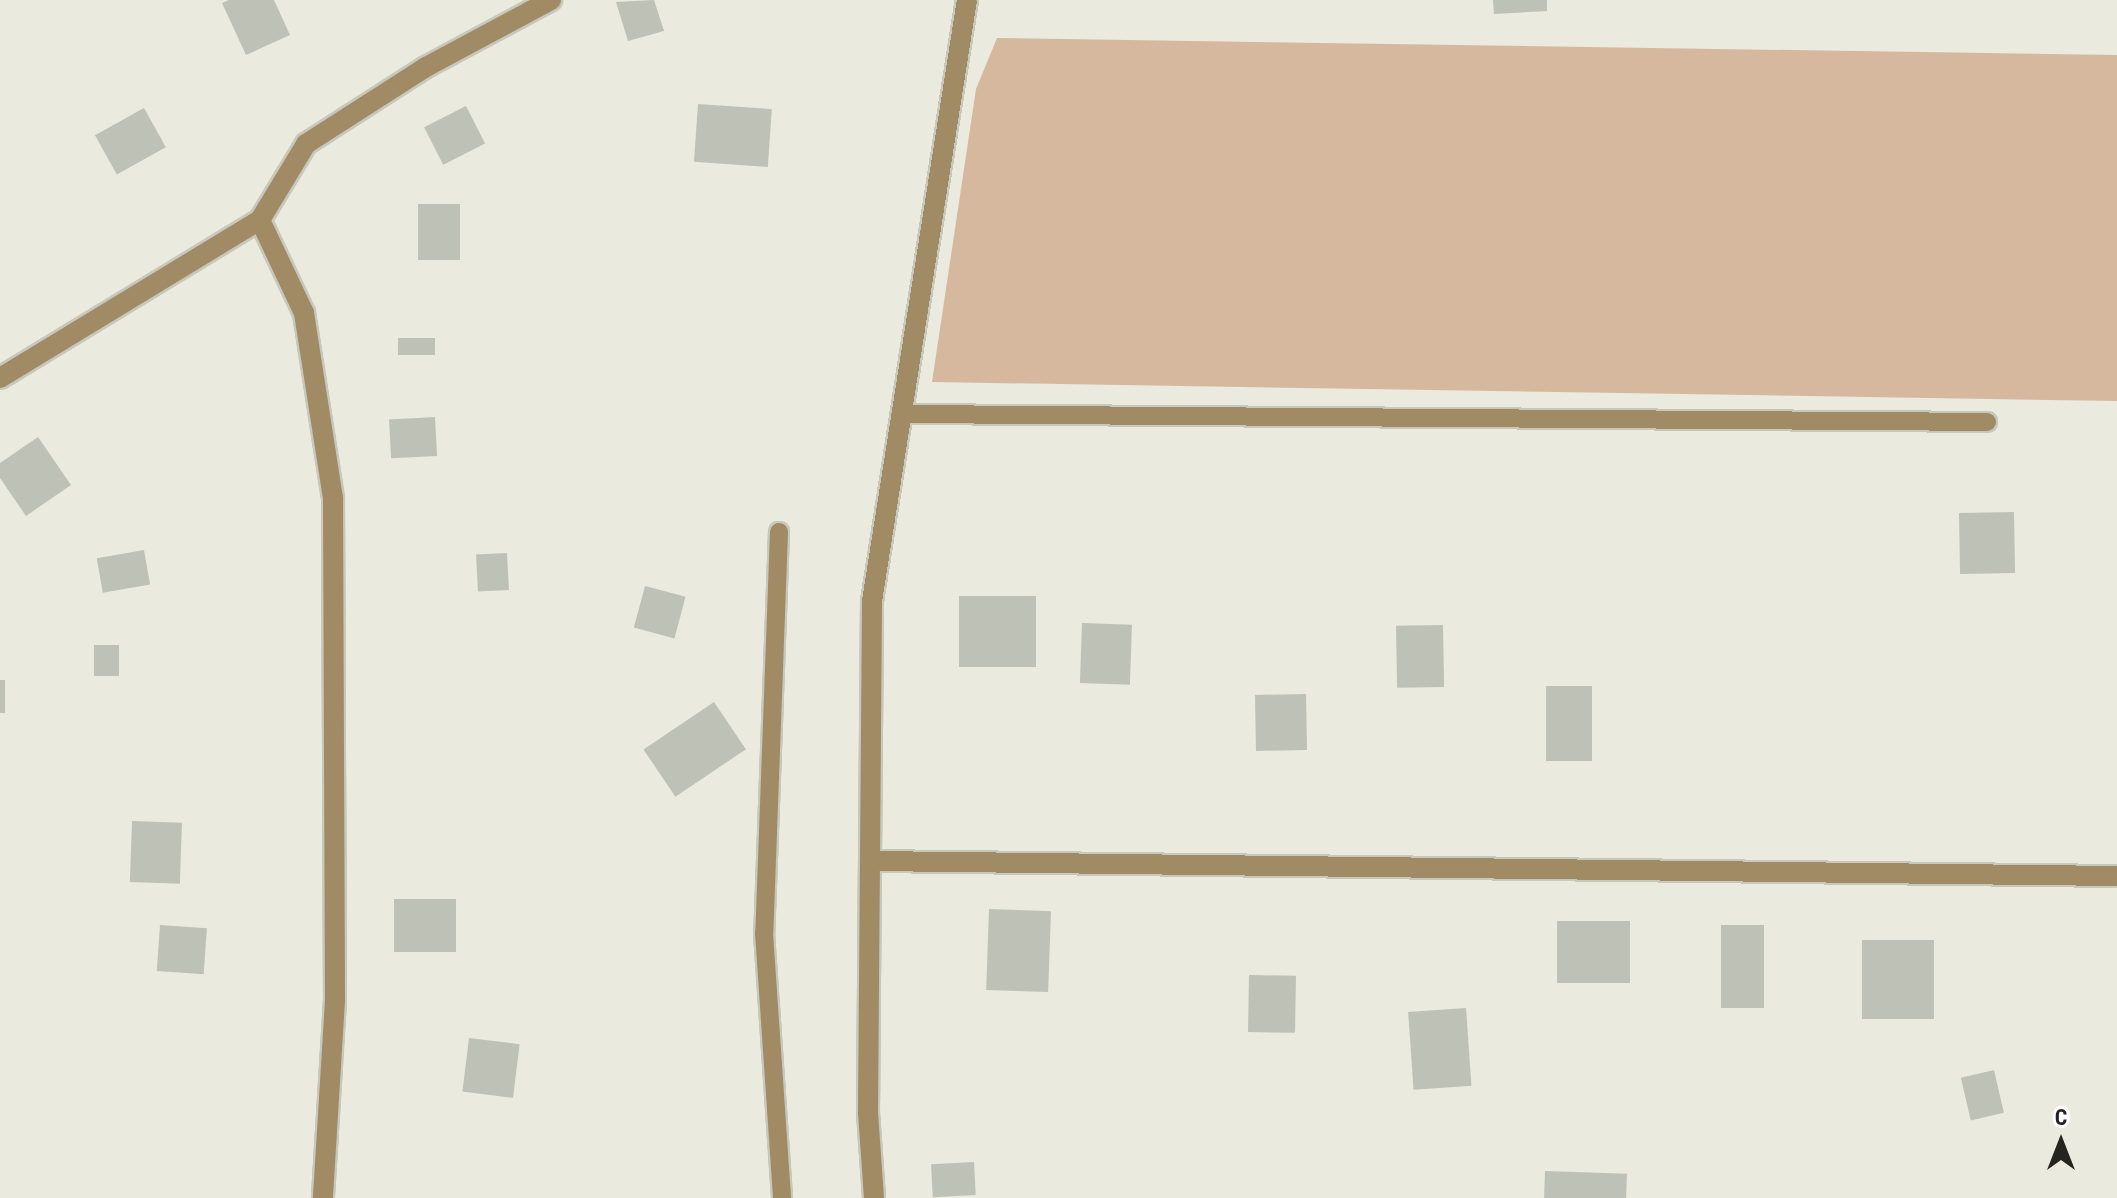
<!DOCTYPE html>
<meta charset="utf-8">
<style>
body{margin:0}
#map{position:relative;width:2117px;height:1198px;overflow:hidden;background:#ebeade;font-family:"Roboto Condensed",sans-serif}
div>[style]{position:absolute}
.green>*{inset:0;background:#d6b89e}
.building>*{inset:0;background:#bdc1b6;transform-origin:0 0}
.roads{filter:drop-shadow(2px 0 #c7c7bc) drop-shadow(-2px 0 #c7c7bc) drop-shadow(0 2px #c7c7bc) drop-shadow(0 -2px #c7c7bc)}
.lane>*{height:18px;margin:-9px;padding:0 9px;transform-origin:9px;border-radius:9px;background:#a08b65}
.street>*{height:20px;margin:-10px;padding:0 10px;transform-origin:10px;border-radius:10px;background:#a08b65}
span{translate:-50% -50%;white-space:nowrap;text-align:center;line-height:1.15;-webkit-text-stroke:7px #fff;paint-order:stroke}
.north{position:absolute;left:2021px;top:1102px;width:80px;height:80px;-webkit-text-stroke:6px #fff;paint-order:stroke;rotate:0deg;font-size:22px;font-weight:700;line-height:32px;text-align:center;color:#252520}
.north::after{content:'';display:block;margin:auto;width:28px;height:36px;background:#252520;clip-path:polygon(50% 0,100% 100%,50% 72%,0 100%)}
</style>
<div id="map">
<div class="green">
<i style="clip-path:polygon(997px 38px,2117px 55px,2117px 401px,932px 382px,976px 89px)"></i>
</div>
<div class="building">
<i style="clip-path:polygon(229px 0,274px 0,290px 35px,246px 55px,222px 3px)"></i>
<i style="clip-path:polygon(654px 0,664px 31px,628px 41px,616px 2px)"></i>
<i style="clip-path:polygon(1493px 0,1547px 0,1547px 11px,1494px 14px)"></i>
<i style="left:698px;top:104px;width:74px;height:58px;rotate:4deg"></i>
<i style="left:466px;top:106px;width:42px;height:47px;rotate:63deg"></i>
<i style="left:144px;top:108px;width:45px;height:56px;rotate:61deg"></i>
<i style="left:418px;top:204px;width:42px;height:56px"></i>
<i style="left:435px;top:338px;width:17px;height:37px;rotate:90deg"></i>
<i style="left:435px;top:417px;width:39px;height:46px;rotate:87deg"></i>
<i style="clip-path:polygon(38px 437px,71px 485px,26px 516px,0 478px,0 463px)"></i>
<i style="left:2014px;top:512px;width:61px;height:55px;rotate:89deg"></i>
<i style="left:144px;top:550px;width:35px;height:48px;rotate:80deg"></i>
<i style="left:507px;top:553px;width:37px;height:31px;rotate:87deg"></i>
<i style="left:645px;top:586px;width:42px;height:43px;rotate:15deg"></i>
<i style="left:959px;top:596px;width:77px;height:71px"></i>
<i style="left:1082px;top:623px;width:50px;height:60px;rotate:2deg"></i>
<i style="left:1443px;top:625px;width:62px;height:47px;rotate:89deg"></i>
<i style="left:94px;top:645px;width:25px;height:31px"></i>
<i style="left:0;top:680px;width:5px;height:33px"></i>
<i style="left:1546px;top:686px;width:46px;height:75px"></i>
<i style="left:1306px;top:694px;width:56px;height:51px;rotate:89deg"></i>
<i style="left:714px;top:702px;width:57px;height:85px;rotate:56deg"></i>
<i style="left:132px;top:821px;width:50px;height:61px;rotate:2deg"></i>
<i style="left:394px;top:899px;width:62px;height:53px"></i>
<i style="left:989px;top:909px;width:62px;height:81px;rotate:2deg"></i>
<i style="left:1557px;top:921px;width:73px;height:62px"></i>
<i style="left:160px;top:925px;width:47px;height:46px;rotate:4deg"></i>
<i style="left:1721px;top:925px;width:43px;height:83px"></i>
<i style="left:1862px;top:940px;width:72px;height:79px"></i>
<i style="left:1249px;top:975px;width:47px;height:57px;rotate:1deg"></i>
<i style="left:1466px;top:1008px;width:78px;height:58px;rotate:86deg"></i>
<i style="left:469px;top:1038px;width:51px;height:54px;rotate:7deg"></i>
<i style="left:1994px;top:1070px;width:44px;height:34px;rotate:77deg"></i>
<i style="left:974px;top:1162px;width:33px;height:43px;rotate:87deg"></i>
<i style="left:1545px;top:1171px;width:82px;height:27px;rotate:2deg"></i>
</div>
<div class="roads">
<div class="lane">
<i style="left:904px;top:414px;width:1083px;rotate:0.42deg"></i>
<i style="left:779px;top:532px;width:401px;rotate:92.1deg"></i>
<i style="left:764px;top:933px;width:266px;rotate:86.1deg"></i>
</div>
<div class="street">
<i style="left:260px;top:220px;width:103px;rotate:64.7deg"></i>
<i style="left:304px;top:313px;width:187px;rotate:81.1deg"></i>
<i style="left:333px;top:498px;width:502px;rotate:89.77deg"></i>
<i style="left:335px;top:1000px;width:198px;rotate:93.5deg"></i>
<i style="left:0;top:378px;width:304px;rotate:-31.3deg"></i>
<i style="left:260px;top:220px;width:89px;rotate:-58.8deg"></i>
<i style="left:306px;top:144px;width:143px;rotate:-32.7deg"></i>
<i style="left:426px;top:67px;width:142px;rotate:-28.2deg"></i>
<i style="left:871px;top:861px;width:1246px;rotate:0.69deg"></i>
<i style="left:874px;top:1198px;width:86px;rotate:-94deg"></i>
<i style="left:868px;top:1112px;width:511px;rotate:-89.55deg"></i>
<i style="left:872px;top:601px;width:608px;rotate:-81.02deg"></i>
</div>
</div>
<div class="north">С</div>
</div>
